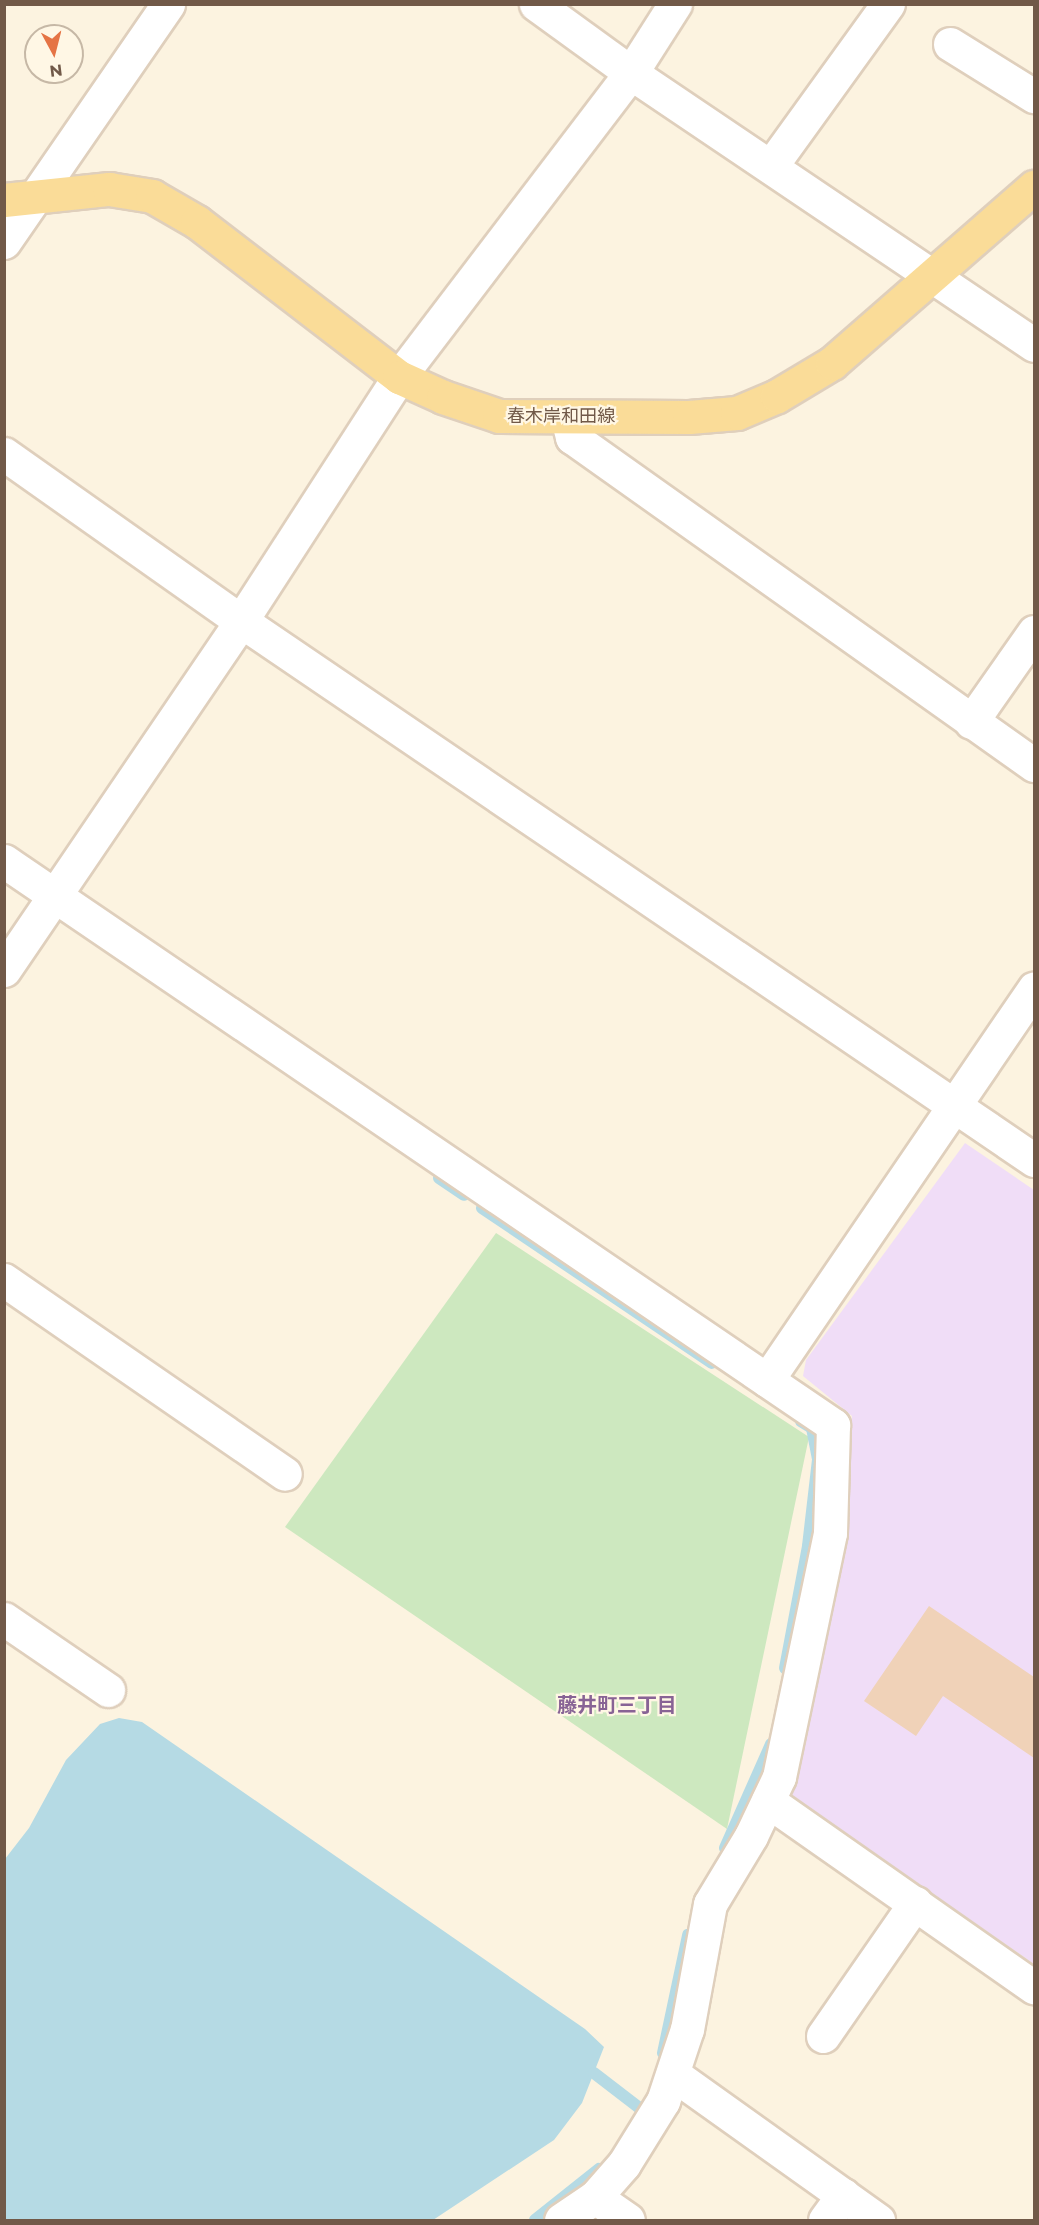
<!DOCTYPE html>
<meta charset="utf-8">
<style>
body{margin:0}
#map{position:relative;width:1039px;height:2225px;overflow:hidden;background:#fcf3e0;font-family:Montserrat,"Noto Sans JP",sans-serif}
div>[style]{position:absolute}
.education>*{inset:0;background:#f0ddf7}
.green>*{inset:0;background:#cde8bf}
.water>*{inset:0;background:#b5dae4}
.stream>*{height:12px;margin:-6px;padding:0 6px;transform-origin:6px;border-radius:6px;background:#b5dae4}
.building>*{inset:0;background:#f0d2b8}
.roads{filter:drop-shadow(2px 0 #dfcfbc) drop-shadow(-2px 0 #dfcfbc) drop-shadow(0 2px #dfcfbc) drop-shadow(0 -2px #dfcfbc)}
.minor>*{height:33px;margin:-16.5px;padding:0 16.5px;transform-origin:16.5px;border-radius:16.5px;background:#fff}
.major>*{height:33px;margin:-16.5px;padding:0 16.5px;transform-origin:16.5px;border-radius:16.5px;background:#fadc98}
span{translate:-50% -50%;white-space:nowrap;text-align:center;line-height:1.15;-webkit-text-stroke:4.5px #fff7e5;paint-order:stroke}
.street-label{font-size:18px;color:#715948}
.neighbourhood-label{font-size:20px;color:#886395;font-weight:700}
.frame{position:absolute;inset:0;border:6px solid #715948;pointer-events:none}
.north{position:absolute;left:24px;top:24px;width:60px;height:60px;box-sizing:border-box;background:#fff7e5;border:2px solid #c6b8a6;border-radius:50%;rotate:173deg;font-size:16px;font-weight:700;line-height:24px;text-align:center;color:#715948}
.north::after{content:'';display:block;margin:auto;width:21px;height:27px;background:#e57445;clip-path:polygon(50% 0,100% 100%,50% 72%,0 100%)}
</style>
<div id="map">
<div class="education">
<i style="clip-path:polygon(965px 1143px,1034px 1190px,1034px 1964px,792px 1797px,852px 1416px,803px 1376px,806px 1360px)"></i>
</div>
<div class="green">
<i style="clip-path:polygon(496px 1233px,809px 1437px,727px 1829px,285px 1527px)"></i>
</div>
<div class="water">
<i style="clip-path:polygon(119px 1718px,142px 1722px,585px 2029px,604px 2047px,582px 2103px,554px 2140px,433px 2220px,5px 2220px,5px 1859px,29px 1828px,66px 1760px,100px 1724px)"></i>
</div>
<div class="stream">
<i style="left:439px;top:1178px;width:30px;rotate:34deg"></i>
<i style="left:482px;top:1208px;width:277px;rotate:34deg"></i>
<i style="left:785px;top:1668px;width:124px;rotate:-79.3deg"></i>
<i style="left:808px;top:1546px;width:88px;rotate:-83.4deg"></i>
<i style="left:818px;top:1459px;width:32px;rotate:-101deg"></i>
<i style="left:812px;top:1428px;width:13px;rotate:-148deg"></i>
<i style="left:725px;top:1848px;width:114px;rotate:-66.1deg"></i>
<i style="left:663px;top:2053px;width:121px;rotate:-78deg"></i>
<i style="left:594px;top:2073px;width:59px;rotate:37.5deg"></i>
<i style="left:535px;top:2220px;width:82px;rotate:-38.6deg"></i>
</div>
<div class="building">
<i style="clip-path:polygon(929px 1606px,1034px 1677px,1034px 1758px,943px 1696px,916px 1736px,864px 1701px)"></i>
</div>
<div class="roads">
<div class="minor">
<i style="left:536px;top:4px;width:117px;rotate:36deg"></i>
<i style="left:631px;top:73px;width:486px;rotate:34deg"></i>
<i style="left:950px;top:44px;width:99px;rotate:31.8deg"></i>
<i style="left:771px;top:166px;width:200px;rotate:-54.2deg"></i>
<i style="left:4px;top:242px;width:289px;rotate:-55.4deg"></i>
<i style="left:567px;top:417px;width:21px;rotate:76deg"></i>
<i style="left:572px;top:437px;width:567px;rotate:35.37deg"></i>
<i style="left:4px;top:454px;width:290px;rotate:35.2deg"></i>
<i style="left:241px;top:621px;width:959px;rotate:34.2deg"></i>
<i style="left:971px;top:722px;width:110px;rotate:-55deg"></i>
<i style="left:4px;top:861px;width:1003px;rotate:34.23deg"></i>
<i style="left:833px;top:1425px;width:108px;rotate:91.6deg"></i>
<i style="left:830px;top:1533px;width:249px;rotate:101.8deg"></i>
<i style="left:779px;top:1777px;width:65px;rotate:115.4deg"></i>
<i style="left:751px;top:1836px;width:79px;rotate:121.1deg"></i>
<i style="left:710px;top:1904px;width:127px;rotate:100.4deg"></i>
<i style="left:687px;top:2029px;width:76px;rotate:108.4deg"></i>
<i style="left:663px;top:2101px;width:74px;rotate:121.8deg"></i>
<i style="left:624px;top:2164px;width:44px;rotate:131.3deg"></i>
<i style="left:595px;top:2197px;width:41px;rotate:145.9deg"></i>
<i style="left:4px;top:970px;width:422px;rotate:-55.8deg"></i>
<i style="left:241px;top:621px;width:291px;rotate:-57.1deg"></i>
<i style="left:399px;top:377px;width:382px;rotate:-52.7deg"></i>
<i style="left:631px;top:73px;width:82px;rotate:-57.5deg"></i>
<i style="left:4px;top:1280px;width:341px;rotate:34.6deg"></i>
<i style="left:767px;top:1380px;width:474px;rotate:-55.7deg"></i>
<i style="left:4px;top:1619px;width:126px;rotate:34.3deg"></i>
<i style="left:768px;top:1801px;width:325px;rotate:35deg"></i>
<i style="left:823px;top:2036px;width:162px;rotate:-55.3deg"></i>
<i style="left:673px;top:2074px;width:252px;rotate:35.5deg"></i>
<i style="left:595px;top:2197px;width:40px;rotate:34.9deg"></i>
<i style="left:825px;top:2220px;width:31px;rotate:-54deg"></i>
</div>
<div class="major">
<i style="left:4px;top:200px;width:106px;rotate:-6deg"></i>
<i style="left:109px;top:189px;width:44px;rotate:9.2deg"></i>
<i style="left:152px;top:196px;width:52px;rotate:30deg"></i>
<i style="left:197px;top:222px;width:255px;rotate:37.5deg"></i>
<i style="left:399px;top:377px;width:48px;rotate:24.4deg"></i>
<i style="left:443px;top:397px;width:59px;rotate:18.7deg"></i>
<i style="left:499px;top:416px;width:190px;rotate:0.3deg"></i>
<i style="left:689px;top:417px;width:48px;rotate:-4.8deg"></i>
<i style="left:737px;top:413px;width:43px;rotate:-23deg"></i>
<i style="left:777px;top:396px;width:64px;rotate:-31deg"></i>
<i style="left:832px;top:363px;width:268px;rotate:-41.1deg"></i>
</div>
</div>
<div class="street-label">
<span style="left:561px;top:416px">春木岸和田線</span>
</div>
<div class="neighbourhood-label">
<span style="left:617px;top:1705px">藤井町三丁目</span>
</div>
<div class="frame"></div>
<div class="north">N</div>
</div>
